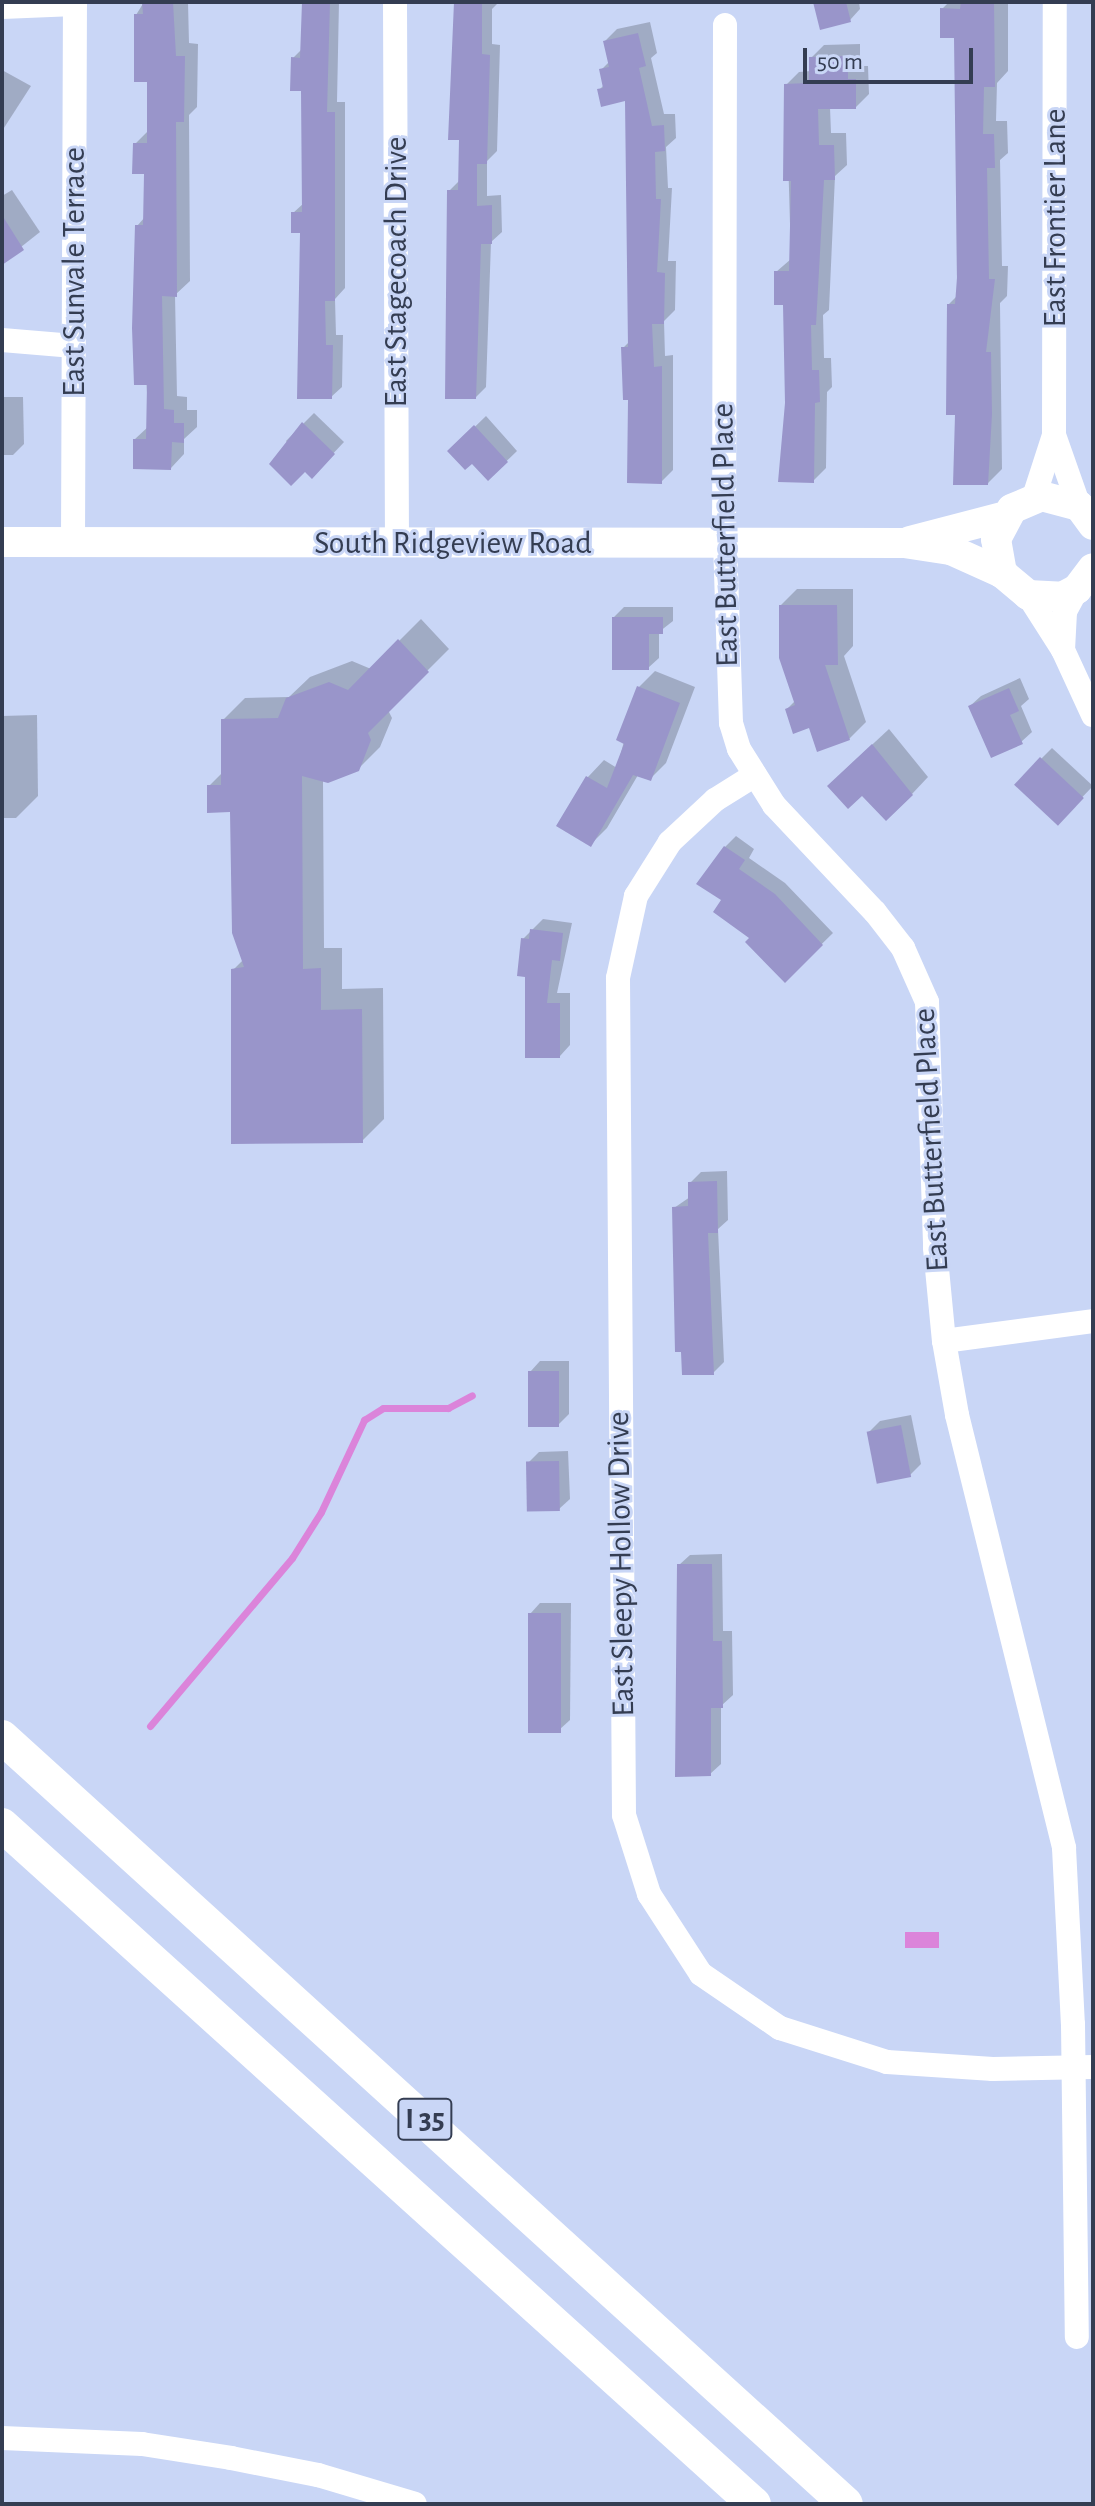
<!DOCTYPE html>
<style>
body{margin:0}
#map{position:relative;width:1095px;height:2506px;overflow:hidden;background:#c9d6f6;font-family:"Alegreya Sans",sans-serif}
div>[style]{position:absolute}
.water>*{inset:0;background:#db84da;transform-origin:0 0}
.shadow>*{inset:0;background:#0003}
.stream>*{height:7px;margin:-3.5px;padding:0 3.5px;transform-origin:3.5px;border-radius:3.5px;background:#db84da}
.building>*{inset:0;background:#9995ca;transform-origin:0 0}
.minor>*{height:24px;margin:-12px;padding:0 12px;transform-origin:12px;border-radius:12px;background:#fff}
.major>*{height:30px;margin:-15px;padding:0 15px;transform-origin:15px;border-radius:15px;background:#fff}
.highway>*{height:34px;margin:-17px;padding:0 17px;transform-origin:17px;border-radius:17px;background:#fff}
span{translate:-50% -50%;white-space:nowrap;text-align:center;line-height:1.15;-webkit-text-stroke:6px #c9d6f6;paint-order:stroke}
.shield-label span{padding:2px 6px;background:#c9d6f6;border:2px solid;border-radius:6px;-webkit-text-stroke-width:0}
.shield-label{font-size:30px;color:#343d52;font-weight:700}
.street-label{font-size:32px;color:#343d52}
.frame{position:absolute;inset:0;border:4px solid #343d52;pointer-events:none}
.scale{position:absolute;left:803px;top:48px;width:170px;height:36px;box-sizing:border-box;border:4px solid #343d52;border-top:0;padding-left:10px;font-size:24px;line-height:28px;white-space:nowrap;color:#343d52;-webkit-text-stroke:6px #c9d6f6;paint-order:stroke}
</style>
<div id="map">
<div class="water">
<i style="left:939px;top:1932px;width:16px;height:34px;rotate:90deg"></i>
</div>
<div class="shadow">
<i style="clip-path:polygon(144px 2px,188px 2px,189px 43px,198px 44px,197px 107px,189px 115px,190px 281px,175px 295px,177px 396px,187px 397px,187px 410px,197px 410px,197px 427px,184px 439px,184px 454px,171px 468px,135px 439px,149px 426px,137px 226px,145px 217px,147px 172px,135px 144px,149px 130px,149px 80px,136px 15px)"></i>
<i style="clip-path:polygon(304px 2px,339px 2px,337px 102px,345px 102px,345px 288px,335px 299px,336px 335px,343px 335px,342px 387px,331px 397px,302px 231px,293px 213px,304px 203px,303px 89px,293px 58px,303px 48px)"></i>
<i style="clip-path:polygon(456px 2px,499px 2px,492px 9px,492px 44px,500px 45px,497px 151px,487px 161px,487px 196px,501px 195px,502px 232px,491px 242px,486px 387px,476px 397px,449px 191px,460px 180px,461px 138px,450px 138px)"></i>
<i style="clip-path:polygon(814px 2px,859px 2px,860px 9px,850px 20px)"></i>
<i style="clip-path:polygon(949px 2px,1008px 2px,1008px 71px,997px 83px,996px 121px,1007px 121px,1008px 153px,1000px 160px,1002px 266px,1008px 266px,1007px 296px,1000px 303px,1002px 469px,988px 483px,957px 413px,949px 304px,957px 296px,956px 36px,942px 9px)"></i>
<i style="clip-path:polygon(650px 22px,657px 53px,651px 58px,664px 114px,675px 114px,676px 138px,666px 147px,668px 188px,672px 188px,668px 261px,676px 261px,675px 310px,664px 321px,665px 356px,673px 355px,673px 470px,661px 482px,630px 398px,623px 348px,630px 341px,627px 99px,599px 90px,604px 85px,601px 70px,610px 61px,605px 41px,617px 29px)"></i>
<i style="clip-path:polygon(860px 44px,860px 66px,868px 66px,869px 94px,856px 107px,830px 107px,831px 133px,846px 133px,847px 165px,835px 176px,829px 310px,823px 315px,824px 358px,831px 358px,832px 387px,827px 392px,826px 468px,813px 481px,787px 403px,785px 303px,776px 272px,791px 259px,786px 85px,799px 72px,811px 71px,811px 58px,824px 45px)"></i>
<i style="clip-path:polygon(2px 70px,31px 86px,2px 131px)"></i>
<i style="clip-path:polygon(12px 190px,40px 232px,2px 262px,2px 196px)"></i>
<i style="clip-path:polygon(2px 397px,23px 397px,24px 444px,13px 455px,2px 455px)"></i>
<i style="clip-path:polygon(314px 413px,344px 442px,312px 476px,286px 441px)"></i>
<i style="clip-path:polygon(486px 416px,517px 451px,488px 479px,472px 461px,450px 451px)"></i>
<i style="clip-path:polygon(797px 589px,853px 589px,853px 646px,844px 656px,866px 722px,849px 739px,810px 726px,787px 709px,795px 701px,781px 605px)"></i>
<i style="clip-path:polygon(624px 607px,673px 607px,673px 621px,659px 632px,659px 658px,648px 668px,614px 617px)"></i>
<i style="clip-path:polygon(421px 619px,449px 649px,388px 710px,392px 718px,380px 747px,358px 769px,323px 780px,324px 948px,342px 948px,342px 989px,383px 988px,384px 1119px,362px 1141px,233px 970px,243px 960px,232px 810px,209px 786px,223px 772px,223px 720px,245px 698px,289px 697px,310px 677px,352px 661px,371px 669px)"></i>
<i style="clip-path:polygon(655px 671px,695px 687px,666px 763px,650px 779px,638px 775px,607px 828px,591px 844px,559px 825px,588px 777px,604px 760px,617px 768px,638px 688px)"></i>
<i style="clip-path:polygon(1020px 678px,1029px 699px,1021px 706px,1032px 732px,1021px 742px,970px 706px,981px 696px)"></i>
<i style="clip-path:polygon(37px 715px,38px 796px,16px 818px,2px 818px,2px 716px)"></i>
<i style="clip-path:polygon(889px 729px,928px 777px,912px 794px,846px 769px)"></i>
<i style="clip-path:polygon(1052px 748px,1093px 786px,1068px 812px,1041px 759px)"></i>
<i style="clip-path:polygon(736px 836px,754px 849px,749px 858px,785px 883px,833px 933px,785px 980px,723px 900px,725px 847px)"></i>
<i style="clip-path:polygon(543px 919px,572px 923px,557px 993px,570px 993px,570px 1045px,560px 1056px,527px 975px,523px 939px)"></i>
<i style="clip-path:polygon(727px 1171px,728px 1220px,718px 1229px,724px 1362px,713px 1373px,674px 1208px,690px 1197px,690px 1183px,701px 1172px)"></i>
<i style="clip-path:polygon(540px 1361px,569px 1361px,569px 1414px,558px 1425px,530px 1372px)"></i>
<i style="clip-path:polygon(911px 1415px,921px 1464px,910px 1475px,869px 1432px,880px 1421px)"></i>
<i style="clip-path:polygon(568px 1451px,570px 1499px,559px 1509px,528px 1463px,539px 1452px)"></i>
<i style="clip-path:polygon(722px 1554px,723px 1631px,732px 1631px,733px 1695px,721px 1706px,721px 1764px,710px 1774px,679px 1565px,690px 1555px)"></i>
<i style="clip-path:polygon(540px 1603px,571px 1603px,570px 1720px,559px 1730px,530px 1614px)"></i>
</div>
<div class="stream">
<i style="left:150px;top:1726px;width:220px;rotate:-49.8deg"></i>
<i style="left:292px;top:1558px;width:54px;rotate:-57.8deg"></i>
<i style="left:321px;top:1512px;width:102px;rotate:-64.9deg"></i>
<i style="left:364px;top:1420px;width:22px;rotate:-32deg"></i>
<i style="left:383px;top:1408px;width:65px"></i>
<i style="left:448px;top:1408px;width:27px;rotate:-28deg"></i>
</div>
<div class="building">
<i style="clip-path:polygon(142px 2px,173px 2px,176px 56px,185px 56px,184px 122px,176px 122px,177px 297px,162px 296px,164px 409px,174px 410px,174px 423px,184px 423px,184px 443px,172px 442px,171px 470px,133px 469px,133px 439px,146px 439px,147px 385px,134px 385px,132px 328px,135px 225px,143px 225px,144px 174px,132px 174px,133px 143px,147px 143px,147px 82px,134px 82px,134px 14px,143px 14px)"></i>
<i style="clip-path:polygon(302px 2px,330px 2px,327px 112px,335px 112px,335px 301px,325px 301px,326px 345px,333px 345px,332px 399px,297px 399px,300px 233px,291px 233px,291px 212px,302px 212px,301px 91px,290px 91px,291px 57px,300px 58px)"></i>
<i style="clip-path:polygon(454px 2px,482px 2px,482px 54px,490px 55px,487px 164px,477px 164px,477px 206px,492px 205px,492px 244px,481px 244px,476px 399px,445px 399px,447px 190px,458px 190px,459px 140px,448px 140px)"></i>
<i style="clip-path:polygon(813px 2px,846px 2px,851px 22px,820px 30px)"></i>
<i style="clip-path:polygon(961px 2px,994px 2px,995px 87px,984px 87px,983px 134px,994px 134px,995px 168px,987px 168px,989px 279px,995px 279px,986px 352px,991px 352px,992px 414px,988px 485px,953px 485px,955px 415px,946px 415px,947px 304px,955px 304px,957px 278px,954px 38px,940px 38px,940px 8px,960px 9px)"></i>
<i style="clip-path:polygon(638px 33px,646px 66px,639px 68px,652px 126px,664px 125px,665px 151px,655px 152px,656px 199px,661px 199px,657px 272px,665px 273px,664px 324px,652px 324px,654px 367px,662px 366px,662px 484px,627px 483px,628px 400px,623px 400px,621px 347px,628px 347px,625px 101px,601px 107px,597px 89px,603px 88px,599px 69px,609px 67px,603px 41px)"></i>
<i style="clip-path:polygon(848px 56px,848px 79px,856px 79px,856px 109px,818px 109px,819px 145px,834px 145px,835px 180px,824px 180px,816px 325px,811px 325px,812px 370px,819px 370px,820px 402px,815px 403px,814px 483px,778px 482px,785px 403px,783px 305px,774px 305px,774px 271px,789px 271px,791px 181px,783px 181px,784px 84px,809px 83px,809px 57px)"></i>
<i style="clip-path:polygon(2px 215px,24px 250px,2px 265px)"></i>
<i style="clip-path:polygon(302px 422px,335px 454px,312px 479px,305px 472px,291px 486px,269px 464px)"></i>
<i style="clip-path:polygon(474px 425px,508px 462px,488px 481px,472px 464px,465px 470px,447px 451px)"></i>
<i style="clip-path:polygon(779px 605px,837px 605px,838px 665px,825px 665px,850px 740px,817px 752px,809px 728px,793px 734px,785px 709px,795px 705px,779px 658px)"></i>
<i style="clip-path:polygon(612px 617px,663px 617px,663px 634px,649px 634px,649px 670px,612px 670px)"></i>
<i style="clip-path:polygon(398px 639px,429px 672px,368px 733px,371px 740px,359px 771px,328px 783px,302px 776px,303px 969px,321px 968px,321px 1010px,362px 1009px,363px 1143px,231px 1144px,231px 969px,244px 967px,232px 933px,230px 812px,207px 813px,207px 785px,221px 785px,221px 719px,278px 718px,286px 698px,329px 682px,348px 690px)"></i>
<i style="clip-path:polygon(637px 686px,680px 703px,651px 781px,633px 775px,591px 847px,556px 826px,586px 776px,607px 788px,624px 744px,616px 740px)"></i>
<i style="clip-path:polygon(1009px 688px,1019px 711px,1010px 715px,1023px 744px,991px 758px,968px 706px)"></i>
<i style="clip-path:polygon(872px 744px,913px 795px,886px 821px,862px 796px,848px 809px,827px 786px)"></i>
<i style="left:1040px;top:757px;width:60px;height:38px;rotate:43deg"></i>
<i style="clip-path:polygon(724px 846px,745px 860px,739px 869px,775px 894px,823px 945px,785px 983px,745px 942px,749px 938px,713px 912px,721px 900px,696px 884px)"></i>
<i style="clip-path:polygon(530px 929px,563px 933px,560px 961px,552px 960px,547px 1003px,560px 1003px,560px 1058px,525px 1058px,525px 977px,517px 976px,521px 938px,529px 939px)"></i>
<i style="clip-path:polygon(717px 1181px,718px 1233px,708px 1233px,714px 1375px,682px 1375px,681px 1352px,675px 1352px,672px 1207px,688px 1206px,688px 1182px)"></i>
<i style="left:528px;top:1371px;width:31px;height:56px"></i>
<i style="left:901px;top:1425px;width:53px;height:35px;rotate:79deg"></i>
<i style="left:559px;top:1461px;width:50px;height:33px;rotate:89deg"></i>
<i style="clip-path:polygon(677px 1564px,712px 1564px,713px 1641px,722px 1641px,723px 1708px,711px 1708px,711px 1776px,675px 1777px)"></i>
<i style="left:528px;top:1613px;width:33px;height:120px"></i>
</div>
<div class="minor">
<i style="left:395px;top:2px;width:541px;rotate:89.79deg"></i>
<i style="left:2px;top:7px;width:73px;rotate:-2.4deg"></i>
<i style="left:725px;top:25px;width:487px;rotate:90.1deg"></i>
<i style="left:724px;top:512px;width:211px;rotate:88.1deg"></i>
<i style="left:731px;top:723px;width:27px;rotate:73deg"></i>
<i style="left:739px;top:749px;width:66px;rotate:58deg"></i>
<i style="left:774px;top:805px;width:147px;rotate:46.7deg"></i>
<i style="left:875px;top:912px;width:46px;rotate:52.1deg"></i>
<i style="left:903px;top:948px;width:59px;rotate:66deg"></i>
<i style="left:927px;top:1002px;width:246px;rotate:88.1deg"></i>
<i style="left:935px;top:1248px;width:93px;rotate:84.5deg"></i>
<i style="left:944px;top:1341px;width:75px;rotate:80deg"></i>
<i style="left:957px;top:1415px;width:446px;rotate:76.1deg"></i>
<i style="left:1064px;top:1848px;width:176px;rotate:87.1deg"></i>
<i style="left:1073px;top:2024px;width:313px;rotate:89.3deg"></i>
<i style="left:2px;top:340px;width:72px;rotate:4.8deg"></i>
<i style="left:1054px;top:435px;width:75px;rotate:70.6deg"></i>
<i style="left:1034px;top:497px;width:65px;rotate:-72.1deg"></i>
<i style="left:1054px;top:435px;width:433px;rotate:-89.9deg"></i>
<i style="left:73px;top:542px;width:540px;rotate:-89.79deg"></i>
<i style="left:1077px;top:589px;width:26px;rotate:118deg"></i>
<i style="left:1065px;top:612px;width:38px;rotate:93deg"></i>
<i style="left:1063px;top:650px;width:72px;rotate:65.2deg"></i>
<i style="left:1028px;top:595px;width:65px;rotate:57.5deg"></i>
<i style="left:755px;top:775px;width:47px;rotate:148deg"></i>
<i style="left:715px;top:800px;width:62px;rotate:137deg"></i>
<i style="left:670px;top:842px;width:64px;rotate:122.2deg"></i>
<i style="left:636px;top:896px;width:84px;rotate:102.4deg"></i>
<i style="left:618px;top:978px;width:837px;rotate:89.59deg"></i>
<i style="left:624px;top:1815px;width:83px;rotate:72.4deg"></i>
<i style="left:649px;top:1894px;width:95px;rotate:57deg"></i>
<i style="left:701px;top:1974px;width:96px;rotate:34.4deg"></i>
<i style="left:780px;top:2028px;width:112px;rotate:17.6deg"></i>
<i style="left:887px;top:2062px;width:106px;rotate:3.8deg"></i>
<i style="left:993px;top:2069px;width:100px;rotate:-1.1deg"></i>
<i style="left:944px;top:1341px;width:150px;rotate:-7.6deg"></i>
<i style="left:2px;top:2438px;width:140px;rotate:2.5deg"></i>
<i style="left:142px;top:2444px;width:90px;rotate:8.9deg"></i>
<i style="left:231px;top:2458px;width:89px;rotate:11.1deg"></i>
<i style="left:318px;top:2475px;width:101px;rotate:16.6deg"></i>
</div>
<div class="major">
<i style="left:1093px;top:525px;width:24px;rotate:-126deg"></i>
<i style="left:1079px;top:506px;width:38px;rotate:-165deg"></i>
<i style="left:1042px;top:496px;width:33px;rotate:157deg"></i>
<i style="left:1012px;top:509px;width:34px;rotate:118deg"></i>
<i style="left:996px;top:539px;width:35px;rotate:80deg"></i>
<i style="left:1002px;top:573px;width:34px;rotate:40deg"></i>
<i style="left:1028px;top:595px;width:34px;rotate:3deg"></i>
<i style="left:1062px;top:597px;width:17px;rotate:-28deg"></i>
<i style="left:1077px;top:589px;width:26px;rotate:-53deg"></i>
<i style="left:910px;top:541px;width:99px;rotate:-14.6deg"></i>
<i style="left:2px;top:542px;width:902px;rotate:0.06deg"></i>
<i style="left:904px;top:543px;width:48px;rotate:8.5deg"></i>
<i style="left:951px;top:550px;width:56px;rotate:24.3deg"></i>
</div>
<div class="highway">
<i style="left:2px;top:1737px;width:1140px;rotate:42.26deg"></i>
<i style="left:2px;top:1825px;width:1013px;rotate:42.08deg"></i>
</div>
<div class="shield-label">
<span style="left:425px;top:2119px">I 35</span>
</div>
<div class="street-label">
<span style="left:1055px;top:218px;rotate:-90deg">East Frontier Lane</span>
<span style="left:74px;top:272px;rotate:-90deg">East Sunvale Terrace</span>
<span style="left:396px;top:272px;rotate:-90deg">East Stagecoach Drive</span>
<span style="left:725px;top:535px;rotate:-91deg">East Butterfield Place</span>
<span style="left:453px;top:543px">South Ridgeview Road</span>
<span style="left:931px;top:1140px;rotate:-93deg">East Butterfield Place</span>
<span style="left:621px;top:1564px;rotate:-91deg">East Sleepy Hollow Drive</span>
</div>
<div class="frame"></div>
<div class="scale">50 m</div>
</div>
